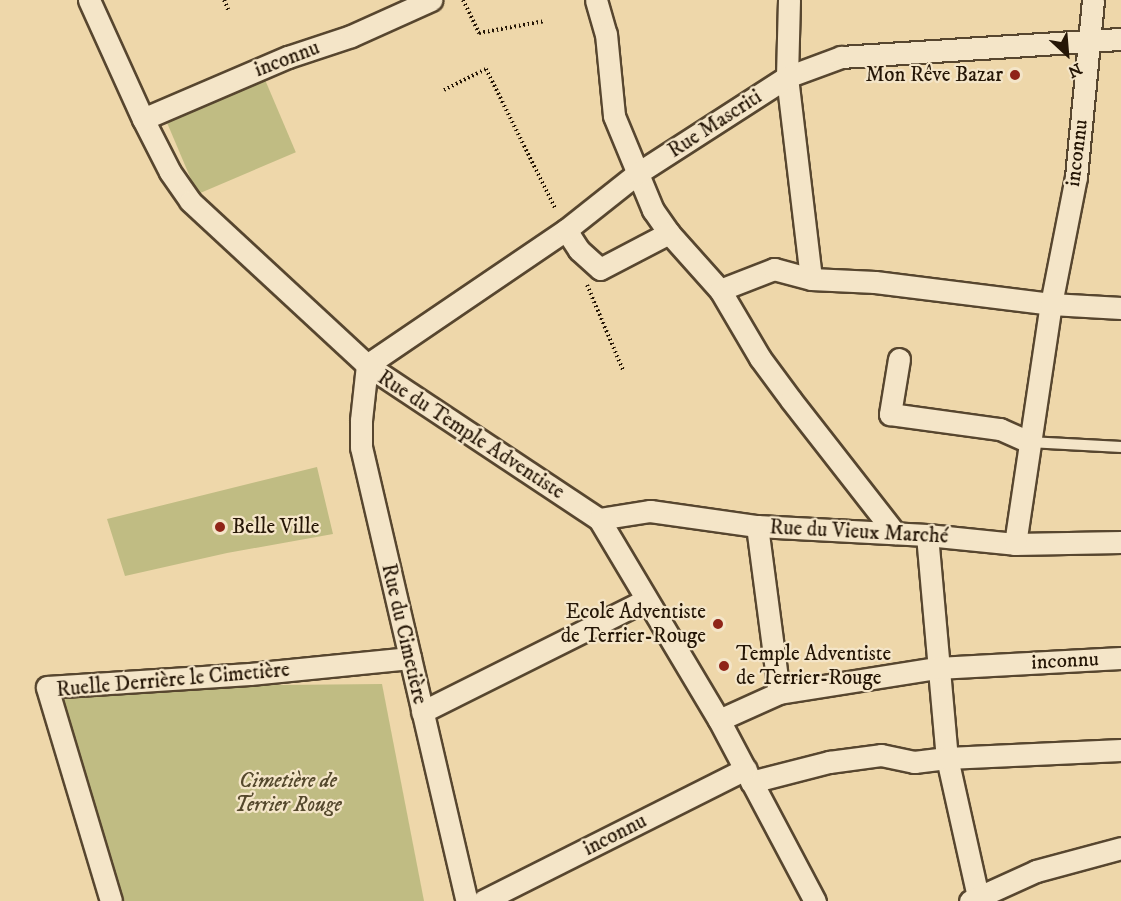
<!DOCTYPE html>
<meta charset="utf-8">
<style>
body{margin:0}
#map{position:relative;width:1121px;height:901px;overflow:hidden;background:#eed7aa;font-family:"IM FELL DW Pica",serif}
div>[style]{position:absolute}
.green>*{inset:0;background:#c0bc83;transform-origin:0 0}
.path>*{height:4px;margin-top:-2px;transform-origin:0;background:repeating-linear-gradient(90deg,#251606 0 1.5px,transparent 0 4.5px)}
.roads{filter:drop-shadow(2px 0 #57462f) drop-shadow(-2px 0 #57462f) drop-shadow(0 2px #57462f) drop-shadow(0 -2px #57462f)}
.service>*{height:10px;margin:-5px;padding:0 5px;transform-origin:5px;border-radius:5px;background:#f4e5c8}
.minor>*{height:21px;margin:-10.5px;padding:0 10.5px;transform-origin:10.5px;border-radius:10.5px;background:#f4e5c8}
.dots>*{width:16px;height:16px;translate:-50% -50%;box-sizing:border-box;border:3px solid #f4e5c8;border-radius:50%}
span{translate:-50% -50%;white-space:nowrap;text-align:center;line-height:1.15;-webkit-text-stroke:4.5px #f4e5c8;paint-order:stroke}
.street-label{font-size:21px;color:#251606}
.poi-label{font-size:21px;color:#251606}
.right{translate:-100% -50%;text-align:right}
.left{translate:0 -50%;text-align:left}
.park-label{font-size:21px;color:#54482c;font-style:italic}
.north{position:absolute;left:1037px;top:24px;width:60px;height:60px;-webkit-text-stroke:4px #f4e5c8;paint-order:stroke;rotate:154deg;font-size:16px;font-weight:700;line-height:24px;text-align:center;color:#251606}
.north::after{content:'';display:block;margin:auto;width:21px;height:27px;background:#251606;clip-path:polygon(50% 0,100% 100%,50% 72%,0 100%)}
</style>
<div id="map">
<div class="green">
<i style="left:263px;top:75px;width:84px;height:107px;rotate:67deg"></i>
<i style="clip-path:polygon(317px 467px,333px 534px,227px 553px,125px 576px,107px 519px)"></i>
<i style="clip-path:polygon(382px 684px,424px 901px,123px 901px,47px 687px)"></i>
</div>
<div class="path">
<i style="left:224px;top:0;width:13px;rotate:67deg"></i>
<i style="left:463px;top:0;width:37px;rotate:64deg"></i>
<i style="left:479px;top:33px;width:67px;rotate:-10.3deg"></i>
<i style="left:444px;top:90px;width:47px;rotate:-26.6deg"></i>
<i style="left:486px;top:69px;width:157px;rotate:63.6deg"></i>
<i style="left:587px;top:285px;width:92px;rotate:67deg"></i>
</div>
<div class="roads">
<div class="service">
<i style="left:1029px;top:442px;width:92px;rotate:3.1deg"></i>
</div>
<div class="minor">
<i style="left:89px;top:0;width:131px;rotate:65.6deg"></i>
<i style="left:143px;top:119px;width:59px;rotate:63deg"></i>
<i style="left:170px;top:172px;width:35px;rotate:55deg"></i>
<i style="left:190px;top:201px;width:241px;rotate:42.8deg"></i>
<i style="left:367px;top:365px;width:278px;rotate:33.6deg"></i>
<i style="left:599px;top:519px;width:234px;rotate:59.2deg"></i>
<i style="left:719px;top:720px;width:205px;rotate:62.1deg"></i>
<i style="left:596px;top:0;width:35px;rotate:74deg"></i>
<i style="left:606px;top:34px;width:82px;rotate:84.4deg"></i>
<i style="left:614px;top:116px;width:102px;rotate:67.5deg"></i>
<i style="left:653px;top:210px;width:28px;rotate:55deg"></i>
<i style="left:669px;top:233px;width:76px;rotate:48.2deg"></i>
<i style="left:720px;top:290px;width:79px;rotate:59.5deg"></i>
<i style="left:760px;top:358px;width:52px;rotate:53.6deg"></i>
<i style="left:791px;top:400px;width:169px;rotate:52deg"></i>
<i style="left:789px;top:0;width:77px;rotate:91.5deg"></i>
<i style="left:787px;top:77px;width:203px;rotate:83.2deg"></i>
<i style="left:811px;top:279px;width:64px;rotate:2.7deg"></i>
<i style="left:875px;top:282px;width:177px;rotate:7.1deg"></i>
<i style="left:1051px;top:304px;width:70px;rotate:3.3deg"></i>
<i style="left:143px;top:119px;width:158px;rotate:-23.2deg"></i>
<i style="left:288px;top:57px;width:66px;rotate:-18.4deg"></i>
<i style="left:351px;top:36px;width:88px;rotate:-24.2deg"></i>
<i style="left:566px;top:230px;width:24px;rotate:57deg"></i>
<i style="left:579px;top:250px;width:28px;rotate:42deg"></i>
<i style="left:600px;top:269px;width:78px;rotate:-27.6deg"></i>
<i style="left:720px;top:290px;width:58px;rotate:-21.3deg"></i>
<i style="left:774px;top:269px;width:38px;rotate:15deg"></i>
<i style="left:899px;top:359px;width:56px;rotate:99.3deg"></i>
<i style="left:890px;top:414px;width:111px;rotate:7.8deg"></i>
<i style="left:1000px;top:429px;width:32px;rotate:24deg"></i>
<i style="left:367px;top:365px;width:240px;rotate:-34.2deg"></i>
<i style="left:566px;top:230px;width:92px;rotate:-38.4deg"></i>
<i style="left:638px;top:173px;width:177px;rotate:-32.8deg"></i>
<i style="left:787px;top:77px;width:58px;rotate:-20.3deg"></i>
<i style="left:841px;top:57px;width:281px;rotate:-3.7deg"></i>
<i style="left:367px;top:365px;width:55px;rotate:96.2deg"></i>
<i style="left:361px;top:420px;width:27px;rotate:90deg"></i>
<i style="left:361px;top:447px;width:466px;rotate:76.9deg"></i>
<i style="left:599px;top:519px;width:52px;rotate:-8.9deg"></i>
<i style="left:650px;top:511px;width:108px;rotate:8deg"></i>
<i style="left:757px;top:526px;width:170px;rotate:3deg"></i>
<i style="left:927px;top:535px;width:88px;rotate:5.8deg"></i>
<i style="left:1015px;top:544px;width:106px;rotate:-1.1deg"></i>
<i style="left:757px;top:526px;width:168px;rotate:82.5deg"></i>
<i style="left:927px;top:535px;width:224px;rotate:84.9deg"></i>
<i style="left:947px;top:758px;width:147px;rotate:77.4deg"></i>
<i style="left:1015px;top:544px;width:243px;rotate:-81.5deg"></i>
<i style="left:1051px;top:304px;width:129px;rotate:-78.9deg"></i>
<i style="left:1076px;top:177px;width:178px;rotate:-84.5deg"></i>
<i style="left:422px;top:712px;width:250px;rotate:-26.6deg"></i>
<i style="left:719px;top:720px;width:66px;rotate:-24.2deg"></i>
<i style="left:779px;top:693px;width:160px;rotate:-9deg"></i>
<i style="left:937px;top:668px;width:184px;rotate:-3.1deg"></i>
<i style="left:751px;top:782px;width:81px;rotate:-14.4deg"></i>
<i style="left:829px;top:762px;width:52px;rotate:-7.7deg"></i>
<i style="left:881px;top:755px;width:34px;rotate:12deg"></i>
<i style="left:914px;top:762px;width:33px;rotate:-7deg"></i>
<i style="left:947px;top:758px;width:174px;rotate:-2.6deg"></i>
<i style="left:111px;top:901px;width:223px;rotate:-106.7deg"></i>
<i style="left:47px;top:687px;width:203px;rotate:-3.7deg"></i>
<i style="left:250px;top:674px;width:161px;rotate:-5.7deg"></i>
<i style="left:483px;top:901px;width:294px;rotate:-26.7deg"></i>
<i style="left:970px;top:901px;width:72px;rotate:-24.4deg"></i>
<i style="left:1036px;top:871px;width:88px;rotate:-15.1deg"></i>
</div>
</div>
<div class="dots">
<i style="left:1015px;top:75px;background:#8f2418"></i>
<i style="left:220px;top:527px;background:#8f2418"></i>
<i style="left:718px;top:624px;background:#8f2418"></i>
<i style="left:724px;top:666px;background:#8f2418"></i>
</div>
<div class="street-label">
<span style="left:287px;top:59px;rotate:-21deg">inconnu</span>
<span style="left:715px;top:124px;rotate:-33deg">Rue Mascriti</span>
<span style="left:1077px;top:153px;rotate:-83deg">inconnu</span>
<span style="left:471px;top:435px;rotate:33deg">Rue du Temple Adventiste</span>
<span style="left:859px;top:532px;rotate:3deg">Rue du Vieux Marché</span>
<span style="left:404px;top:634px;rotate:77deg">Rue du Cimetière</span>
<span style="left:1065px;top:661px;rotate:-3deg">inconnu</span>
<span style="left:173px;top:680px;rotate:-5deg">Ruelle Derrière le Cimetière</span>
<span style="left:615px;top:835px;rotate:-27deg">inconnu</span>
</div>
<div class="poi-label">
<span class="right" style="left:1003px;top:75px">Mon Rêve Bazar</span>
<span class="left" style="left:232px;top:527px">Belle Ville</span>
<span class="right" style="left:706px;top:624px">Ecole Adventiste<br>de Terrier-Rouge</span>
<span class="left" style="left:736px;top:666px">Temple Adventiste<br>de Terrier-Rouge</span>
</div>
<div class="park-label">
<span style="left:288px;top:793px">Cimetière de<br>Terrier Rouge</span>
</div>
<div class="north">N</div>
</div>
